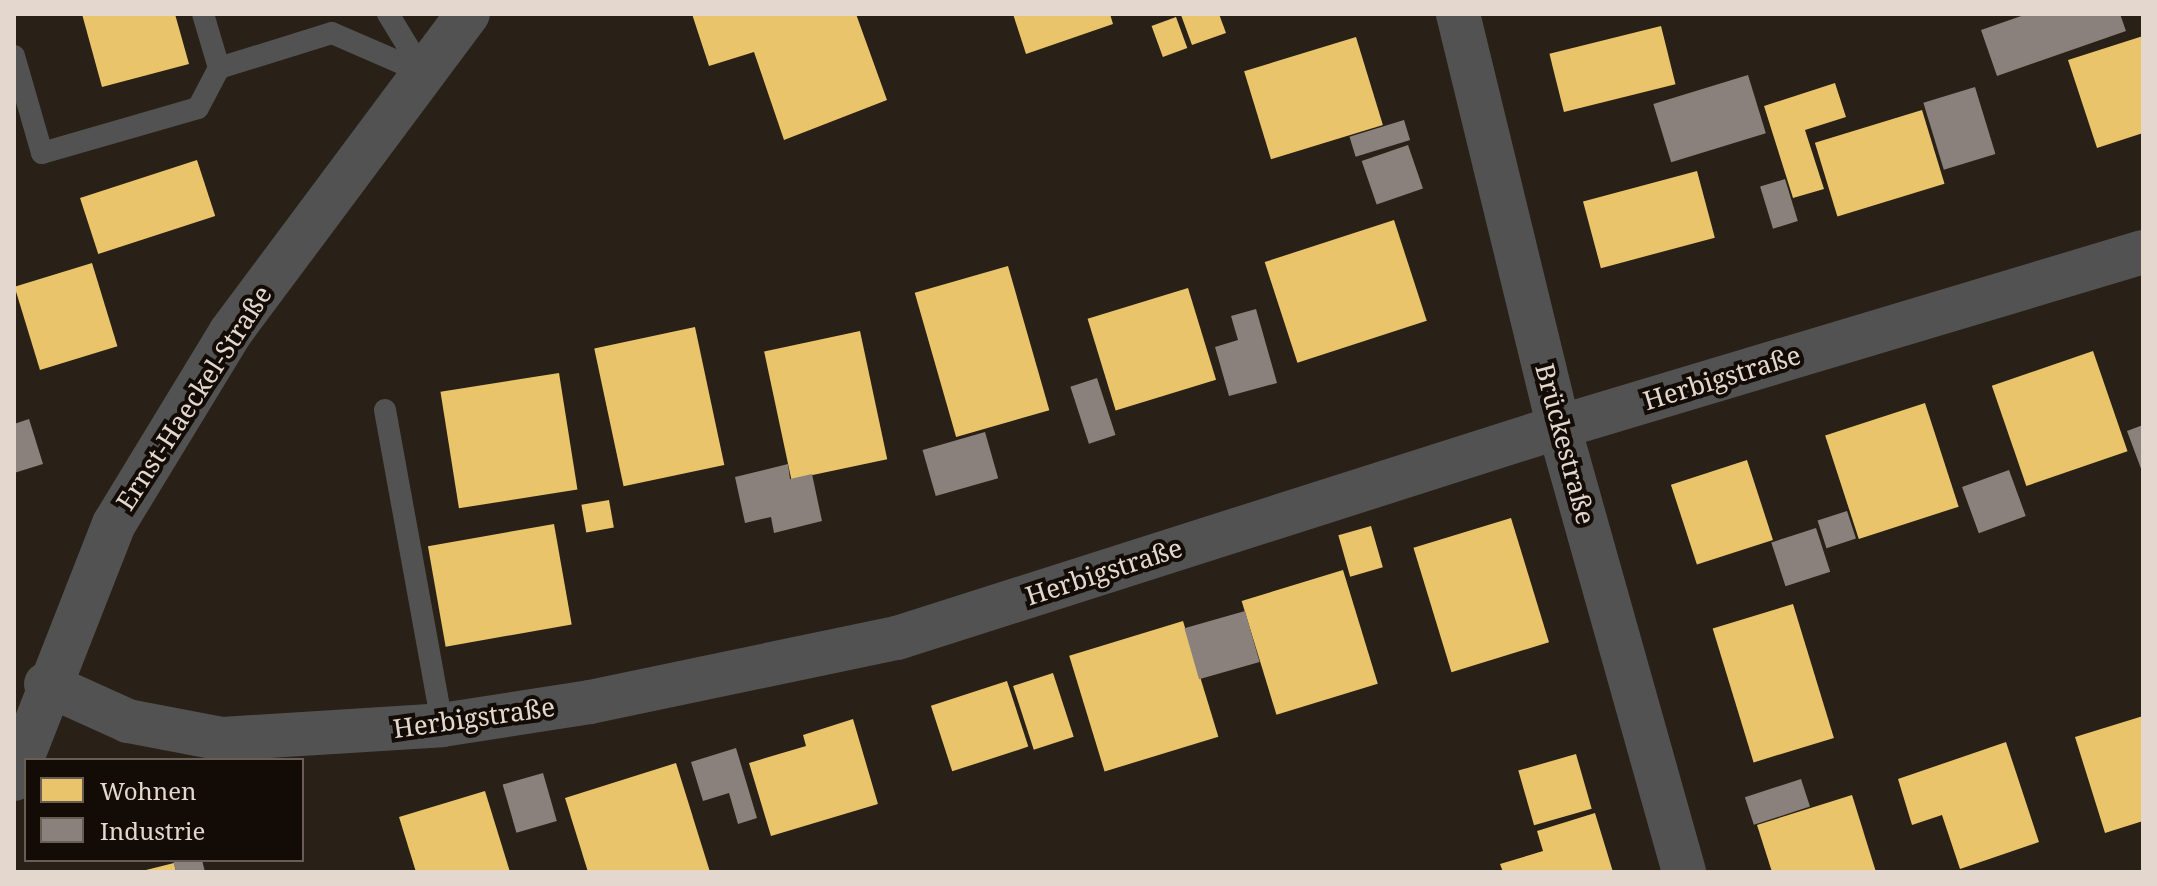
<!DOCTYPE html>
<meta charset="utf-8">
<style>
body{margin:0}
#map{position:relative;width:2157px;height:886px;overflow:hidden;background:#292017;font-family:"Noto Serif",serif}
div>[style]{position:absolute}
.homes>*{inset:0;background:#e9c46a;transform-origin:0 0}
.industry>*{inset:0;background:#8a817c;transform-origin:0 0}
.lane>*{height:22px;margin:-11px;padding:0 11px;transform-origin:11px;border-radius:11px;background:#525252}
.street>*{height:44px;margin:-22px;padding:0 22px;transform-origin:22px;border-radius:22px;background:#525252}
span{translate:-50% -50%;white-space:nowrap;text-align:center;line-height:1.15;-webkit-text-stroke:8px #130b05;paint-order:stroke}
.street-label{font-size:26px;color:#e4d8ce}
.frame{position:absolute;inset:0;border:16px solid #e4d8ce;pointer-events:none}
.legend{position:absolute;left:24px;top:758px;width:280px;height:104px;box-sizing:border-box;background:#130b05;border:2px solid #675d55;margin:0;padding:10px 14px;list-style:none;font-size:24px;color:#e4d8ce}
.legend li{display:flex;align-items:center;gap:16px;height:40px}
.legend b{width:40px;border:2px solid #675d55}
</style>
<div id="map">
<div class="homes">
<i style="clip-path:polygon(82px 14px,175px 14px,189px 64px,102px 87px)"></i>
<i style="clip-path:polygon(692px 14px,856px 14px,887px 100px,784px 140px,754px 52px,709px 66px)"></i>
<i style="clip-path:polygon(1013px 14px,1110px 14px,1113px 24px,1026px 54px)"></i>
<i style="clip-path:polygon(1219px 14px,1226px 33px,1192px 45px,1181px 15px)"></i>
<i style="left:1176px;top:17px;width:33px;height:26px;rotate:70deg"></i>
<i style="left:1661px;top:26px;width:60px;height:115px;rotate:76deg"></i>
<i style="clip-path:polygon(2143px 36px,2143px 133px,2097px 148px,2068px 60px)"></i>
<i style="left:1356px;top:37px;width:92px;height:117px;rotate:73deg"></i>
<i style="clip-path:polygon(1835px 83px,1846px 117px,1805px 130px,1824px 189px,1793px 198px,1764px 106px)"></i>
<i style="left:1922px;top:110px;width:77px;height:112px;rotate:73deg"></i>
<i style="left:197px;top:160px;width:59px;height:123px;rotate:72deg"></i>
<i style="left:1697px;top:171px;width:69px;height:118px;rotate:75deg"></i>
<i style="left:1394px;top:220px;width:106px;height:136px;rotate:72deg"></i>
<i style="left:92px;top:263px;width:87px;height:81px;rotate:73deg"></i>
<i style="left:1008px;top:266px;width:150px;height:97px;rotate:74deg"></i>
<i style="left:1188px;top:288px;width:96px;height:105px;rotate:73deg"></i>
<i style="left:695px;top:327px;width:141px;height:103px;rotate:78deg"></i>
<i style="left:860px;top:331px;width:131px;height:98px;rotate:78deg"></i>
<i style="left:2093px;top:351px;width:106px;height:107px;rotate:71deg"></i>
<i style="left:559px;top:373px;width:118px;height:120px;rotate:81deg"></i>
<i style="left:1925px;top:403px;width:109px;height:105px;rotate:72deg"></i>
<i style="left:1747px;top:460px;width:84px;height:80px;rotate:72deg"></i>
<i style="left:609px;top:500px;width:28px;height:28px;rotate:80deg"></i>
<i style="left:1511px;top:518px;width:130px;height:102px;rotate:73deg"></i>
<i style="left:554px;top:524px;width:102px;height:128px;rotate:80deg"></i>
<i style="left:1371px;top:526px;width:43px;height:34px;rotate:74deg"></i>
<i style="left:1343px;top:570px;width:119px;height:106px;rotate:73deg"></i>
<i style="left:1793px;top:604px;width:140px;height:84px;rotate:73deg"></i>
<i style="left:1183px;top:621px;width:121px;height:119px;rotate:73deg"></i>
<i style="left:1053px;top:673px;width:67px;height:42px;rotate:72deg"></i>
<i style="left:1007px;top:681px;width:69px;height:80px;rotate:72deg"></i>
<i style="clip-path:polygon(2143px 716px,2143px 821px,2105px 833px,2075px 737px)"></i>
<i style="clip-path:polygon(853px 719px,878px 804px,771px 836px,749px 763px,806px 746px,803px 735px)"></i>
<i style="clip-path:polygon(2006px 742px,2039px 842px,1960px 869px,1942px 815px,1912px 825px,1898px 779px)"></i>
<i style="left:1576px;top:754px;width:57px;height:60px;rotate:74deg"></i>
<i style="clip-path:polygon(676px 763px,710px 872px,588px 872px,565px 798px)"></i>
<i style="clip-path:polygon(485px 791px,510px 872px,416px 872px,399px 817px)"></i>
<i style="clip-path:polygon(1852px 795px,1876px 872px,1772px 872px,1757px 825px)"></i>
<i style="clip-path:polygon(1595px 813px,1613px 872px,1503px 872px,1500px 864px,1543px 851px,1537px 831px)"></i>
<i style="clip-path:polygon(174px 863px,176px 872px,142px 872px,142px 871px)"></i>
</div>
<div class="industry">
<i style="clip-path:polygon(2027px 14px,2120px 14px,2126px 31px,1997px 76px,1981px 30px)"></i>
<i style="left:1748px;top:75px;width:61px;height:99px;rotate:73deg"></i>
<i style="left:1975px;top:87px;width:70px;height:54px;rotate:73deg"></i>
<i style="left:1404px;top:120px;width:21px;height:57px;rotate:73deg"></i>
<i style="left:1408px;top:145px;width:46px;height:49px;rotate:71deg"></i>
<i style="left:1785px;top:179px;width:44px;height:26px;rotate:73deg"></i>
<i style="clip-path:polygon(1256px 309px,1277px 383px,1229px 396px,1215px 347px,1238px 340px,1231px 316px)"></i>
<i style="left:1097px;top:378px;width:60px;height:28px;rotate:72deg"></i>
<i style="clip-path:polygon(29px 419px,43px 464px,14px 473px,14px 424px)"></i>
<i style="clip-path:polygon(2143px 425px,2143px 474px,2127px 431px)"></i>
<i style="left:985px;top:432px;width:48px;height:65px;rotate:74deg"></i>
<i style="clip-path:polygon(788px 464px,790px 479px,812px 474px,822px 521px,774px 533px,771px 517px,745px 523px,735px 477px)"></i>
<i style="left:2009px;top:470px;width:49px;height:50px;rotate:70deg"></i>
<i style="left:1847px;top:511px;width:29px;height:31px;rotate:72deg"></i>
<i style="left:1816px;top:528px;width:46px;height:47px;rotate:72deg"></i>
<i style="left:1245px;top:611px;width:53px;height:63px;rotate:74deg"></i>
<i style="clip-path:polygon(736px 748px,757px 818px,738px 824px,729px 793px,703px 801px,691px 762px)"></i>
<i style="left:543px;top:773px;width:50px;height:42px;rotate:74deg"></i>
<i style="left:1801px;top:779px;width:29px;height:59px;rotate:72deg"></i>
<i style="clip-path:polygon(173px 860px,202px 860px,205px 872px,176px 872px)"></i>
</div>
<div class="lane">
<i style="left:203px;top:14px;width:56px;rotate:73.5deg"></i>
<i style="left:219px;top:68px;width:118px;rotate:-17.2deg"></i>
<i style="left:332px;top:33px;width:100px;rotate:23.5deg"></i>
<i style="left:424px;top:73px;width:69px;rotate:-121.4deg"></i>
<i style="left:14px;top:56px;width:101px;rotate:73.9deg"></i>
<i style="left:42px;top:153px;width:162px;rotate:-16.1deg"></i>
<i style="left:198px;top:108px;width:45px;rotate:-62.3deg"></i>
<i style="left:385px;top:410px;width:320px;rotate:79.7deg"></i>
</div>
<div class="street">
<i style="left:1458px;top:14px;width:425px;rotate:76.3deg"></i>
<i style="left:1559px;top:427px;width:462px;rotate:74.3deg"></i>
<i style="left:46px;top:684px;width:90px;rotate:24.3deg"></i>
<i style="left:128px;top:721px;width:96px;rotate:10.8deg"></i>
<i style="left:222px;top:739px;width:220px;rotate:-3.6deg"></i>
<i style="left:442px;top:725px;width:150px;rotate:-8.8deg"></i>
<i style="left:590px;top:702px;width:314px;rotate:-11.8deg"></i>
<i style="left:897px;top:638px;width:695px;rotate:-17.68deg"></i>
<i style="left:1559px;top:427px;width:610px;rotate:-16.68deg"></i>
<i style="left:14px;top:779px;width:274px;rotate:-68.6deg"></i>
<i style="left:114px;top:524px;width:223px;rotate:-58.7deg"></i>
<i style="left:230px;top:333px;width:398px;rotate:-53.3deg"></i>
</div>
<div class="street-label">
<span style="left:1722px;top:378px;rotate:-17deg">Herbigstraße</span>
<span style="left:194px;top:398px;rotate:-57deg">Ernst-Haeckel-Straße</span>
<span style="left:1565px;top:444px;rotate:75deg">Brückestraße</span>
<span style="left:1104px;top:572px;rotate:-18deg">Herbigstraße</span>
<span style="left:474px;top:718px;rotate:-8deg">Herbigstraße</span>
</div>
<div class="frame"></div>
<ul class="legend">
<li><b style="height:22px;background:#e9c46a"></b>Wohnen</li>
<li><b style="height:22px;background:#8a817c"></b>Industrie</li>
</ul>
</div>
